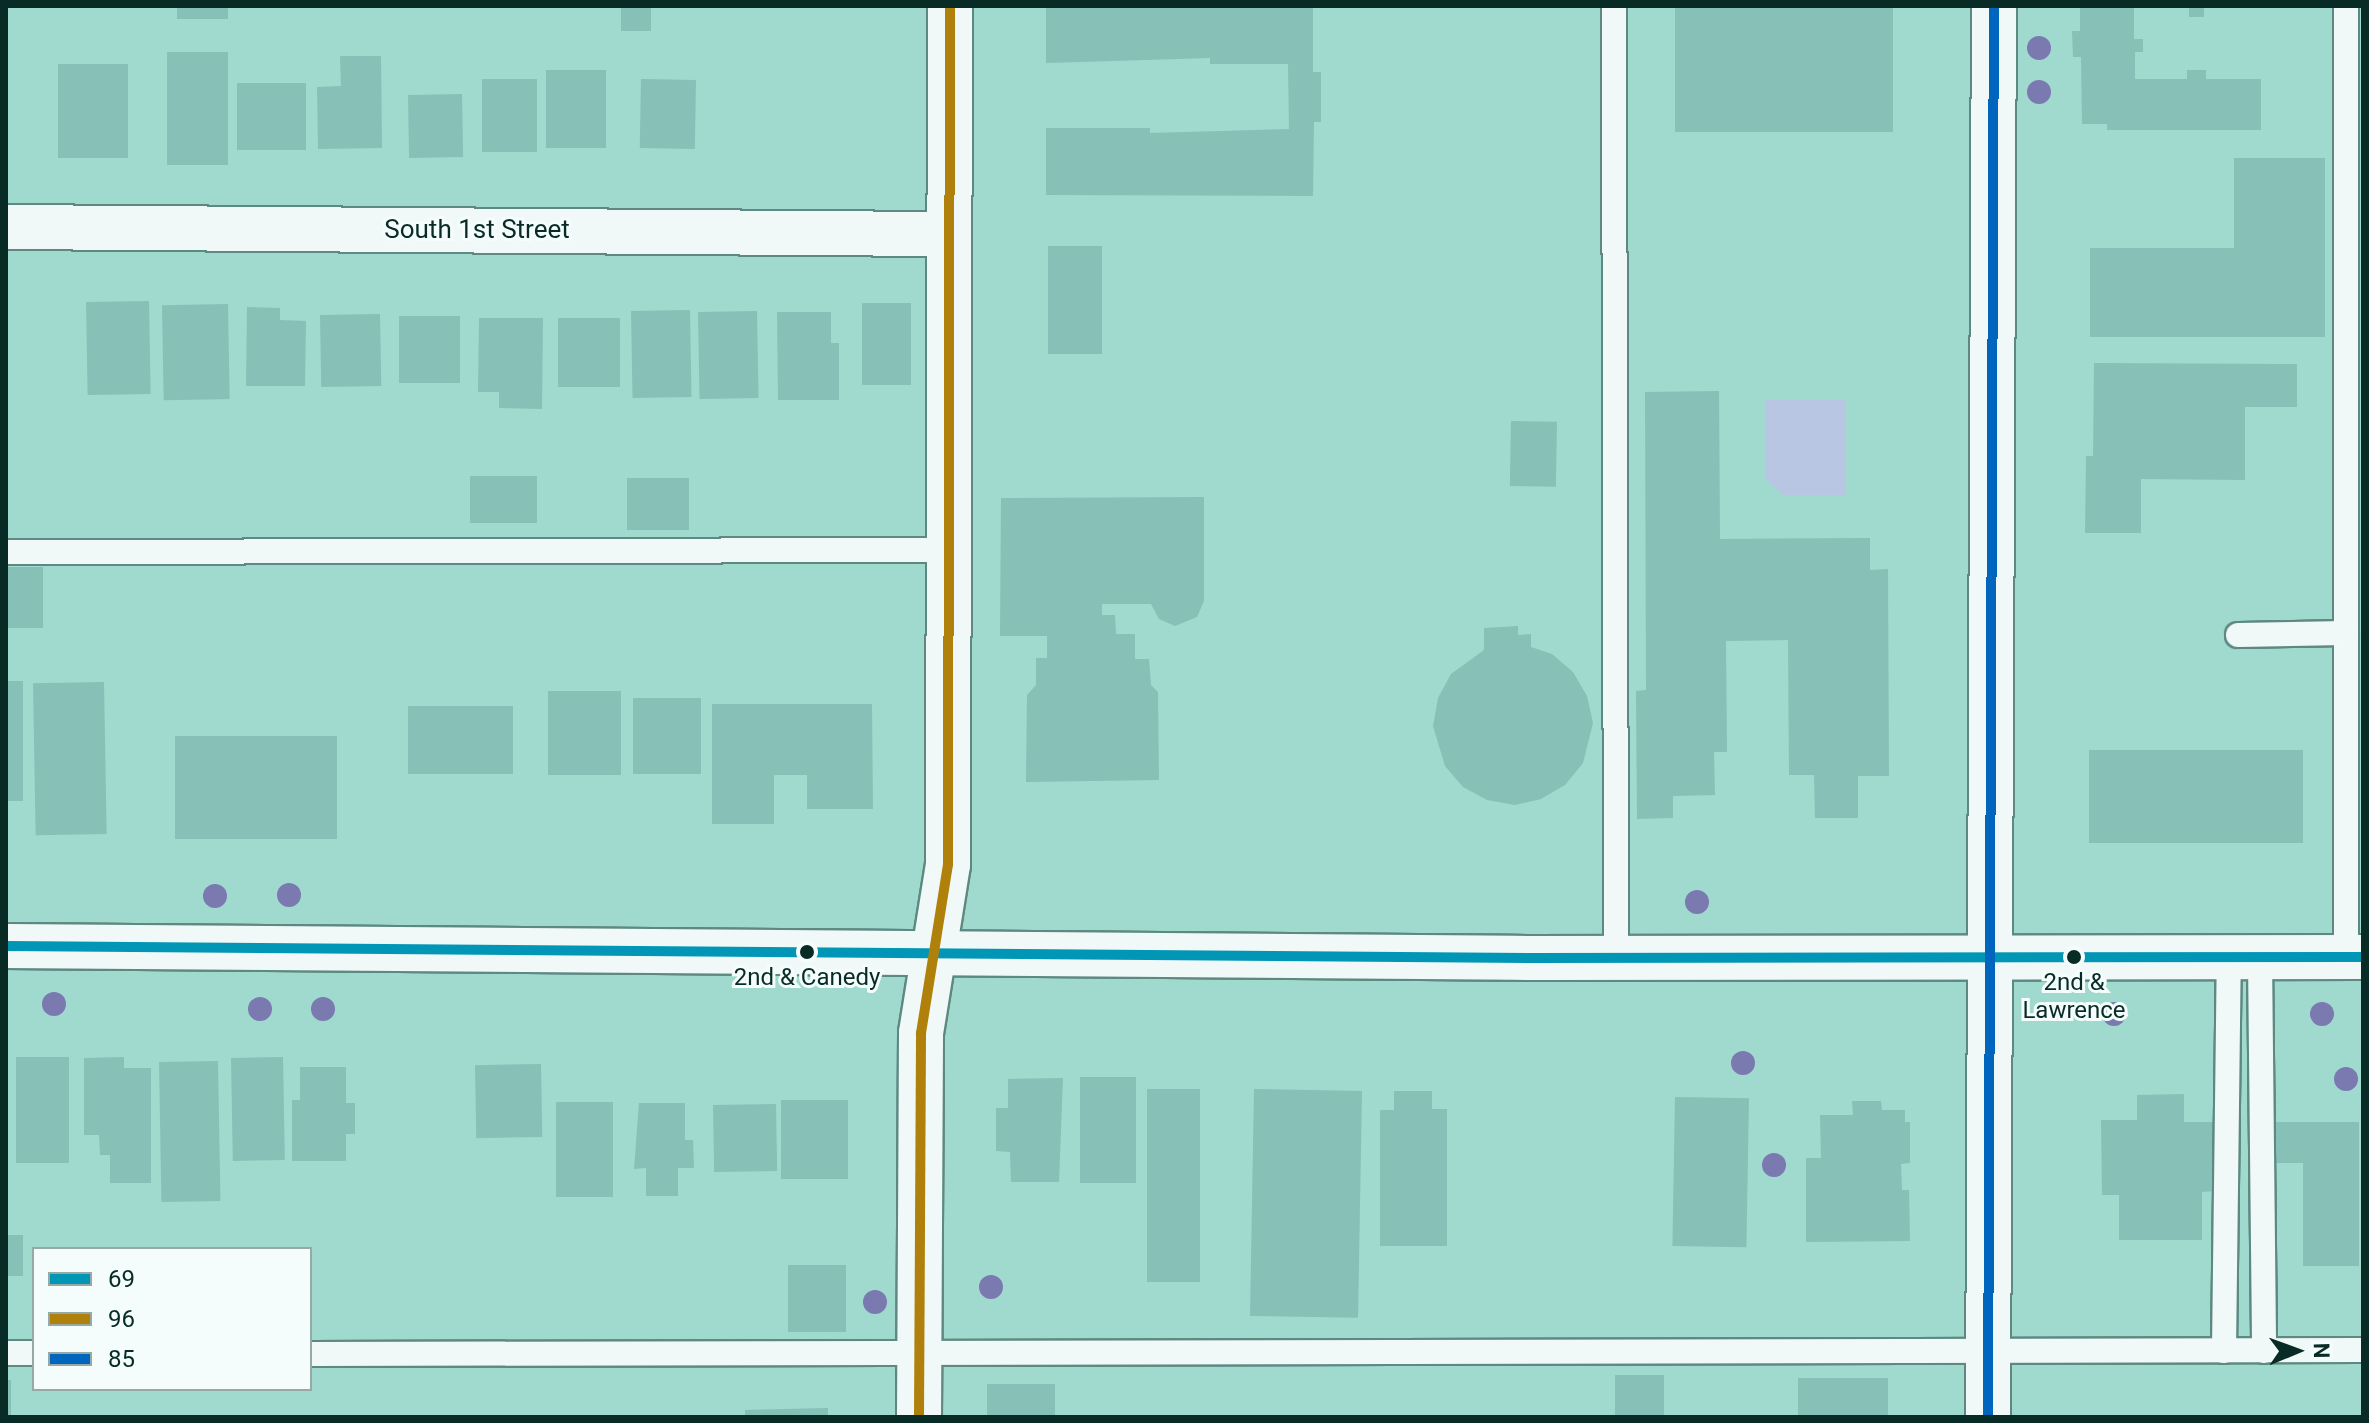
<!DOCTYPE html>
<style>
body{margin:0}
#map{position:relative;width:2369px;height:1423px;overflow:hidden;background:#a0d9ce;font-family:Roboto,sans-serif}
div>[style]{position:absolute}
.green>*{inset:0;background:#b8c6e4}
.building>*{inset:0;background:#86c0b6;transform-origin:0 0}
.roads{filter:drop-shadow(2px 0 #5d8982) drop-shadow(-2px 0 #5d8982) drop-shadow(0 2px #5d8982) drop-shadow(0 -2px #5d8982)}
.service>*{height:24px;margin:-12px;padding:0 12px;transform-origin:12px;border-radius:12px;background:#f1f9f8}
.minor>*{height:44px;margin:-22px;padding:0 22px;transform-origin:22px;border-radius:22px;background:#f1f9f8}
.tertiary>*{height:44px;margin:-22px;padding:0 22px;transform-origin:22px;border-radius:22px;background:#f1f9f8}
.secondary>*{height:44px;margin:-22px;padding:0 22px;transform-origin:22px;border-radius:22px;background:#f1f9f8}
.bus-1>*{height:10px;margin:-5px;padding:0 5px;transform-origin:5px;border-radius:5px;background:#0196b5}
.bus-2>*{height:10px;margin:-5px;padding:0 5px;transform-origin:5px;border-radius:5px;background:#af810b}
.bus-3>*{height:10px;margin:-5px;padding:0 5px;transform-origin:5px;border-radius:5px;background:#0065bd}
.trees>*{width:24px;height:24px;margin:-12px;border-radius:50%;background:#7a79b0}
.dots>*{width:22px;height:22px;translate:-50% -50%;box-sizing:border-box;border:4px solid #f4fdfb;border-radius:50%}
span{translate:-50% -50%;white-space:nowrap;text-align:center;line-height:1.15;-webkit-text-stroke:6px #f4fdfb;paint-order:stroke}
.bus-label{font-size:24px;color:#082b25}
.street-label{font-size:26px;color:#082b25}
.frame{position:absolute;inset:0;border:8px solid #082b25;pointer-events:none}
.legend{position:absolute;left:32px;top:1247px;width:280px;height:144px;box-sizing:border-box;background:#f4fdfb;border:2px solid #96a9a5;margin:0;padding:10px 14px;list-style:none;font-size:24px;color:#082b25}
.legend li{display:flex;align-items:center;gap:16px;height:40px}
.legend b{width:40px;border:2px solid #96a9a5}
.north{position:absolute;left:2257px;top:1311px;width:80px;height:80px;-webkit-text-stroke:6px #f4fdfb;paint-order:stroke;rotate:89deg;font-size:22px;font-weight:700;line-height:32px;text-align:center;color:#082b25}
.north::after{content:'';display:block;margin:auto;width:28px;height:36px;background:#082b25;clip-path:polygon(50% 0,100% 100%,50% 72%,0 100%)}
</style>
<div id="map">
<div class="green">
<i style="clip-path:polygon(1765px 400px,1845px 400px,1845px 495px,1784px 495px,1765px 479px)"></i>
</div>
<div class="building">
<i style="left:177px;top:6px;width:51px;height:13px"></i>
<i style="left:621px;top:6px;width:30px;height:25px"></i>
<i style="clip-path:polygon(1046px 6px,1313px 6px,1313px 72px,1321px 72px,1321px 122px,1314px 122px,1313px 196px,1046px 195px,1046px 128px,1150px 128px,1150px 133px,1289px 129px,1288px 64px,1210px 64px,1210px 58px,1046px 63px)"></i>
<i style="left:1675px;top:6px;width:218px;height:126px"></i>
<i style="clip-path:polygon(2080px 6px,2134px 6px,2134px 39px,2143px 39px,2143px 52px,2135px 52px,2135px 79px,2187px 79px,2187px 70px,2206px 70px,2206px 79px,2261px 79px,2261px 130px,2107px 130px,2107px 124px,2082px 124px,2081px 57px,2073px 57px,2072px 31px,2080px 31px)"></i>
<i style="left:2189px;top:6px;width:15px;height:11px"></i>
<i style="left:167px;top:52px;width:61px;height:113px"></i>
<i style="clip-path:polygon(340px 56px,381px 56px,382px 148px,318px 149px,317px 87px,341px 86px)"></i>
<i style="left:128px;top:64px;width:94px;height:70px;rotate:90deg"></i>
<i style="left:546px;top:70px;width:60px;height:78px"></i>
<i style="left:482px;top:79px;width:55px;height:73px"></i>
<i style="left:641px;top:79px;width:55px;height:69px;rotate:1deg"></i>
<i style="left:237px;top:83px;width:69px;height:67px"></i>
<i style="left:462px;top:94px;width:63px;height:54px;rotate:89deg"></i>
<i style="clip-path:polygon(2234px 158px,2325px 158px,2325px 337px,2090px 337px,2090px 248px,2234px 248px)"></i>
<i style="left:1048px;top:246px;width:54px;height:108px"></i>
<i style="left:149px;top:301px;width:93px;height:63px;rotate:89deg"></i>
<i style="left:862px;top:303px;width:49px;height:82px"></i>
<i style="left:228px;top:304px;width:95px;height:66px;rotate:89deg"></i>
<i style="clip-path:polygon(247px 307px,280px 308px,280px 320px,306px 321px,305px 386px,246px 386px)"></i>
<i style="left:690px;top:310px;width:87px;height:59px;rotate:89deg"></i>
<i style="left:757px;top:311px;width:87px;height:59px;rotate:89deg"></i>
<i style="clip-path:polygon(777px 312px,831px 312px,831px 343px,839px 343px,839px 400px,778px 400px)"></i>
<i style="left:380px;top:314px;width:72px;height:60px;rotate:89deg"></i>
<i style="left:399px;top:316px;width:61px;height:67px"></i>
<i style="clip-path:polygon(479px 318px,543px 318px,542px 409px,499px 408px,499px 392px,478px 392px)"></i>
<i style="left:558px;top:318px;width:62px;height:69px"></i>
<i style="clip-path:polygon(2094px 363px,2297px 364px,2297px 407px,2245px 407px,2245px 480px,2141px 479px,2141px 533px,2085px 533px,2086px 456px,2093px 456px)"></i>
<i style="clip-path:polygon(1719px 391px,1720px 539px,1870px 538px,1870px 570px,1888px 569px,1889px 776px,1858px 776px,1858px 818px,1815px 818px,1814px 775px,1789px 775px,1788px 640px,1726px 641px,1727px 752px,1714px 752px,1715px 795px,1673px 796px,1673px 818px,1637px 819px,1636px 691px,1646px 690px,1645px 392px)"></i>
<i style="left:1511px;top:421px;width:46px;height:65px;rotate:1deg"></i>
<i style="left:470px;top:476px;width:67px;height:47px"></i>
<i style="left:627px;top:478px;width:62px;height:52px"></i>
<i style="clip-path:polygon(1204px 497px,1204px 601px,1197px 617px,1175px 626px,1159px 619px,1151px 604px,1102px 604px,1102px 615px,1115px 615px,1116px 634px,1135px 634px,1135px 659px,1149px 659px,1151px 685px,1158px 692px,1159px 780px,1026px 782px,1027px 695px,1036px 685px,1036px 658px,1047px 658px,1047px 636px,1000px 636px,1001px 498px)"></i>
<i style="left:6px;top:567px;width:37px;height:61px"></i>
<i style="clip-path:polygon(1518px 626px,1518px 635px,1531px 634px,1531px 647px,1552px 654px,1573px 672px,1587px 696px,1593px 723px,1583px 763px,1565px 785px,1541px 799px,1515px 805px,1487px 800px,1463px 787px,1445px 766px,1433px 726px,1438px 698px,1451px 674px,1484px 650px,1484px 628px)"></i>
<i style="left:6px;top:681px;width:17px;height:120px"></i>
<i style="left:104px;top:682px;width:152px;height:71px;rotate:89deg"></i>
<i style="left:548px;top:691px;width:73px;height:84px"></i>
<i style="left:633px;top:698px;width:68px;height:76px"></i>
<i style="clip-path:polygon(712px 704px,872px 704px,873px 809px,807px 809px,807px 775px,774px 775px,774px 824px,712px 824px)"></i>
<i style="left:408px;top:706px;width:105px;height:68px"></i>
<i style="left:337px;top:736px;width:103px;height:162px;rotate:90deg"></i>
<i style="left:2089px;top:750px;width:214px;height:93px"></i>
<i style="left:69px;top:1057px;width:106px;height:53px;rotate:90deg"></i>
<i style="clip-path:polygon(124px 1057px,124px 1068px,151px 1068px,151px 1183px,110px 1183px,110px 1155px,100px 1155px,99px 1135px,84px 1135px,84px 1058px)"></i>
<i style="left:283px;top:1057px;width:103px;height:52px;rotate:89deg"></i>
<i style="left:218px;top:1061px;width:140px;height:59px;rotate:89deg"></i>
<i style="left:541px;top:1064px;width:73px;height:66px;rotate:89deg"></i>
<i style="clip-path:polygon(300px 1067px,346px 1067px,346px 1103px,355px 1103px,355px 1134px,346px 1134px,346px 1161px,292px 1161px,292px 1100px,300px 1100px)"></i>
<i style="left:1080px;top:1077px;width:56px;height:106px"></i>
<i style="clip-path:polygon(1063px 1078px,1059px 1182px,1011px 1182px,1010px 1152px,996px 1151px,996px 1108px,1008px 1108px,1008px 1079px)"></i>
<i style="left:1147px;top:1089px;width:53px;height:193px"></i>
<i style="left:1254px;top:1089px;width:108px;height:227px;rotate:1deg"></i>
<i style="clip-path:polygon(1394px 1091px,1432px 1091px,1432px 1109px,1447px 1109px,1447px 1246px,1380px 1246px,1380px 1110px,1394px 1110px)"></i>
<i style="clip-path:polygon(2184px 1094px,2184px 1122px,2215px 1122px,2216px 1191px,2202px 1192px,2202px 1240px,2119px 1240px,2119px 1195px,2102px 1195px,2101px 1120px,2137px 1120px,2137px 1095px)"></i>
<i style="left:1675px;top:1097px;width:74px;height:149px;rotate:1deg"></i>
<i style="left:781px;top:1100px;width:67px;height:79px"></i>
<i style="clip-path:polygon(1852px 1101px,1881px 1101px,1882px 1110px,1905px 1110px,1905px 1122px,1910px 1122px,1910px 1163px,1901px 1164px,1902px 1190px,1909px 1190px,1910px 1241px,1806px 1242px,1806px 1158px,1821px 1158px,1820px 1115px,1853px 1115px)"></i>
<i style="left:556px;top:1102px;width:57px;height:95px"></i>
<i style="clip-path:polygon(639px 1103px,685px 1103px,685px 1140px,693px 1140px,694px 1168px,678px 1168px,678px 1196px,646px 1196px,646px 1168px,634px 1169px)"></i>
<i style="left:776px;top:1104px;width:67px;height:63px;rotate:89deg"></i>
<i style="clip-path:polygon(2272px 1122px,2359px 1122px,2359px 1266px,2303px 1266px,2303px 1163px,2272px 1163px)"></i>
<i style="left:6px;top:1235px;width:17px;height:41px"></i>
<i style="left:788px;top:1265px;width:58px;height:67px"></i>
<i style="left:1664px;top:1375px;width:42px;height:49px;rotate:90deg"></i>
<i style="left:1888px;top:1378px;width:39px;height:90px;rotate:90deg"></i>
<i style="left:6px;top:1380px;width:5px;height:37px"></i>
<i style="left:987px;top:1384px;width:68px;height:33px"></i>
<i style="clip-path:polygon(828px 1408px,828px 1417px,745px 1417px,745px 1410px)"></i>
</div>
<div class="roads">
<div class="service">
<i style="left:1614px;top:6px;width:953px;rotate:89.88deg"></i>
<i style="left:2346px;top:6px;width:951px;rotate:90deg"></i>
<i style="left:6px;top:552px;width:942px;rotate:-0.12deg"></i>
<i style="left:2238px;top:635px;width:108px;rotate:-1.1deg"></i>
<i style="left:2260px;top:958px;width:393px;rotate:89.4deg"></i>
<i style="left:2224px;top:1351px;width:393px;rotate:-89.3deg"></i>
<i style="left:6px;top:1353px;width:28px"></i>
<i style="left:310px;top:1354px;width:2053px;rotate:-0.11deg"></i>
</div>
<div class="minor">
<i style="left:6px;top:227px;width:943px;rotate:0.43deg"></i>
<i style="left:919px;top:1417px;width:384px;rotate:-89.7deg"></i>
<i style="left:921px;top:1033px;width:170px;rotate:-80.9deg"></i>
<i style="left:948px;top:865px;width:859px;rotate:-89.87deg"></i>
</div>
<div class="tertiary">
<i style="left:1988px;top:1417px;width:1411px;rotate:-89.76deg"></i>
</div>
<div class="secondary">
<i style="left:6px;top:946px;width:1522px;rotate:0.45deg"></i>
<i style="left:1528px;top:958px;width:835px;rotate:-0.07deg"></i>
</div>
</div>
<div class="bus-1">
<i style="left:6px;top:946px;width:1522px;rotate:0.45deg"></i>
<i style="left:1528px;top:958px;width:835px;rotate:-0.07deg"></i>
</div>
<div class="bus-2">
<i style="left:919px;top:1417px;width:384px;rotate:-89.7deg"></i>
<i style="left:921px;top:1033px;width:170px;rotate:-80.9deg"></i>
<i style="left:948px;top:865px;width:859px;rotate:-89.87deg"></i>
</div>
<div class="bus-3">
<i style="left:1988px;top:1417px;width:1411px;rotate:-89.76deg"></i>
</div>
<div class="trees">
<i style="left:2039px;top:48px"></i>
<i style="left:2039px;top:92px"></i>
<i style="left:289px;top:895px"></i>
<i style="left:215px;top:896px"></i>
<i style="left:1697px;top:902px"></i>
<i style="left:54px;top:1004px"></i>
<i style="left:260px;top:1009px"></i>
<i style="left:323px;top:1009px"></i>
<i style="left:2114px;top:1014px"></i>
<i style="left:2322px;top:1014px"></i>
<i style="left:1743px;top:1063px"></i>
<i style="left:2346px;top:1079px"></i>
<i style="left:1774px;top:1165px"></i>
<i style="left:991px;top:1287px"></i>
<i style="left:875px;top:1302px"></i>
</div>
<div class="dots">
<i style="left:807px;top:952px;background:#082b25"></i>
<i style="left:2074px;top:957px;background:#082b25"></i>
</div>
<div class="bus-label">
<span style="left:807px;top:978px">2nd &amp; Canedy</span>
<span style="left:2074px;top:997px">2nd &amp;<br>Lawrence</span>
</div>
<div class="street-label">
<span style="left:477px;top:230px">South 1st Street</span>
</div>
<div class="frame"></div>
<ul class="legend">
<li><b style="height:10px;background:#0196b5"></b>69</li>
<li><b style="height:10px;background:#af810b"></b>96</li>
<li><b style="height:10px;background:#0065bd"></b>85</li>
</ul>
<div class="north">N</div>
</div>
